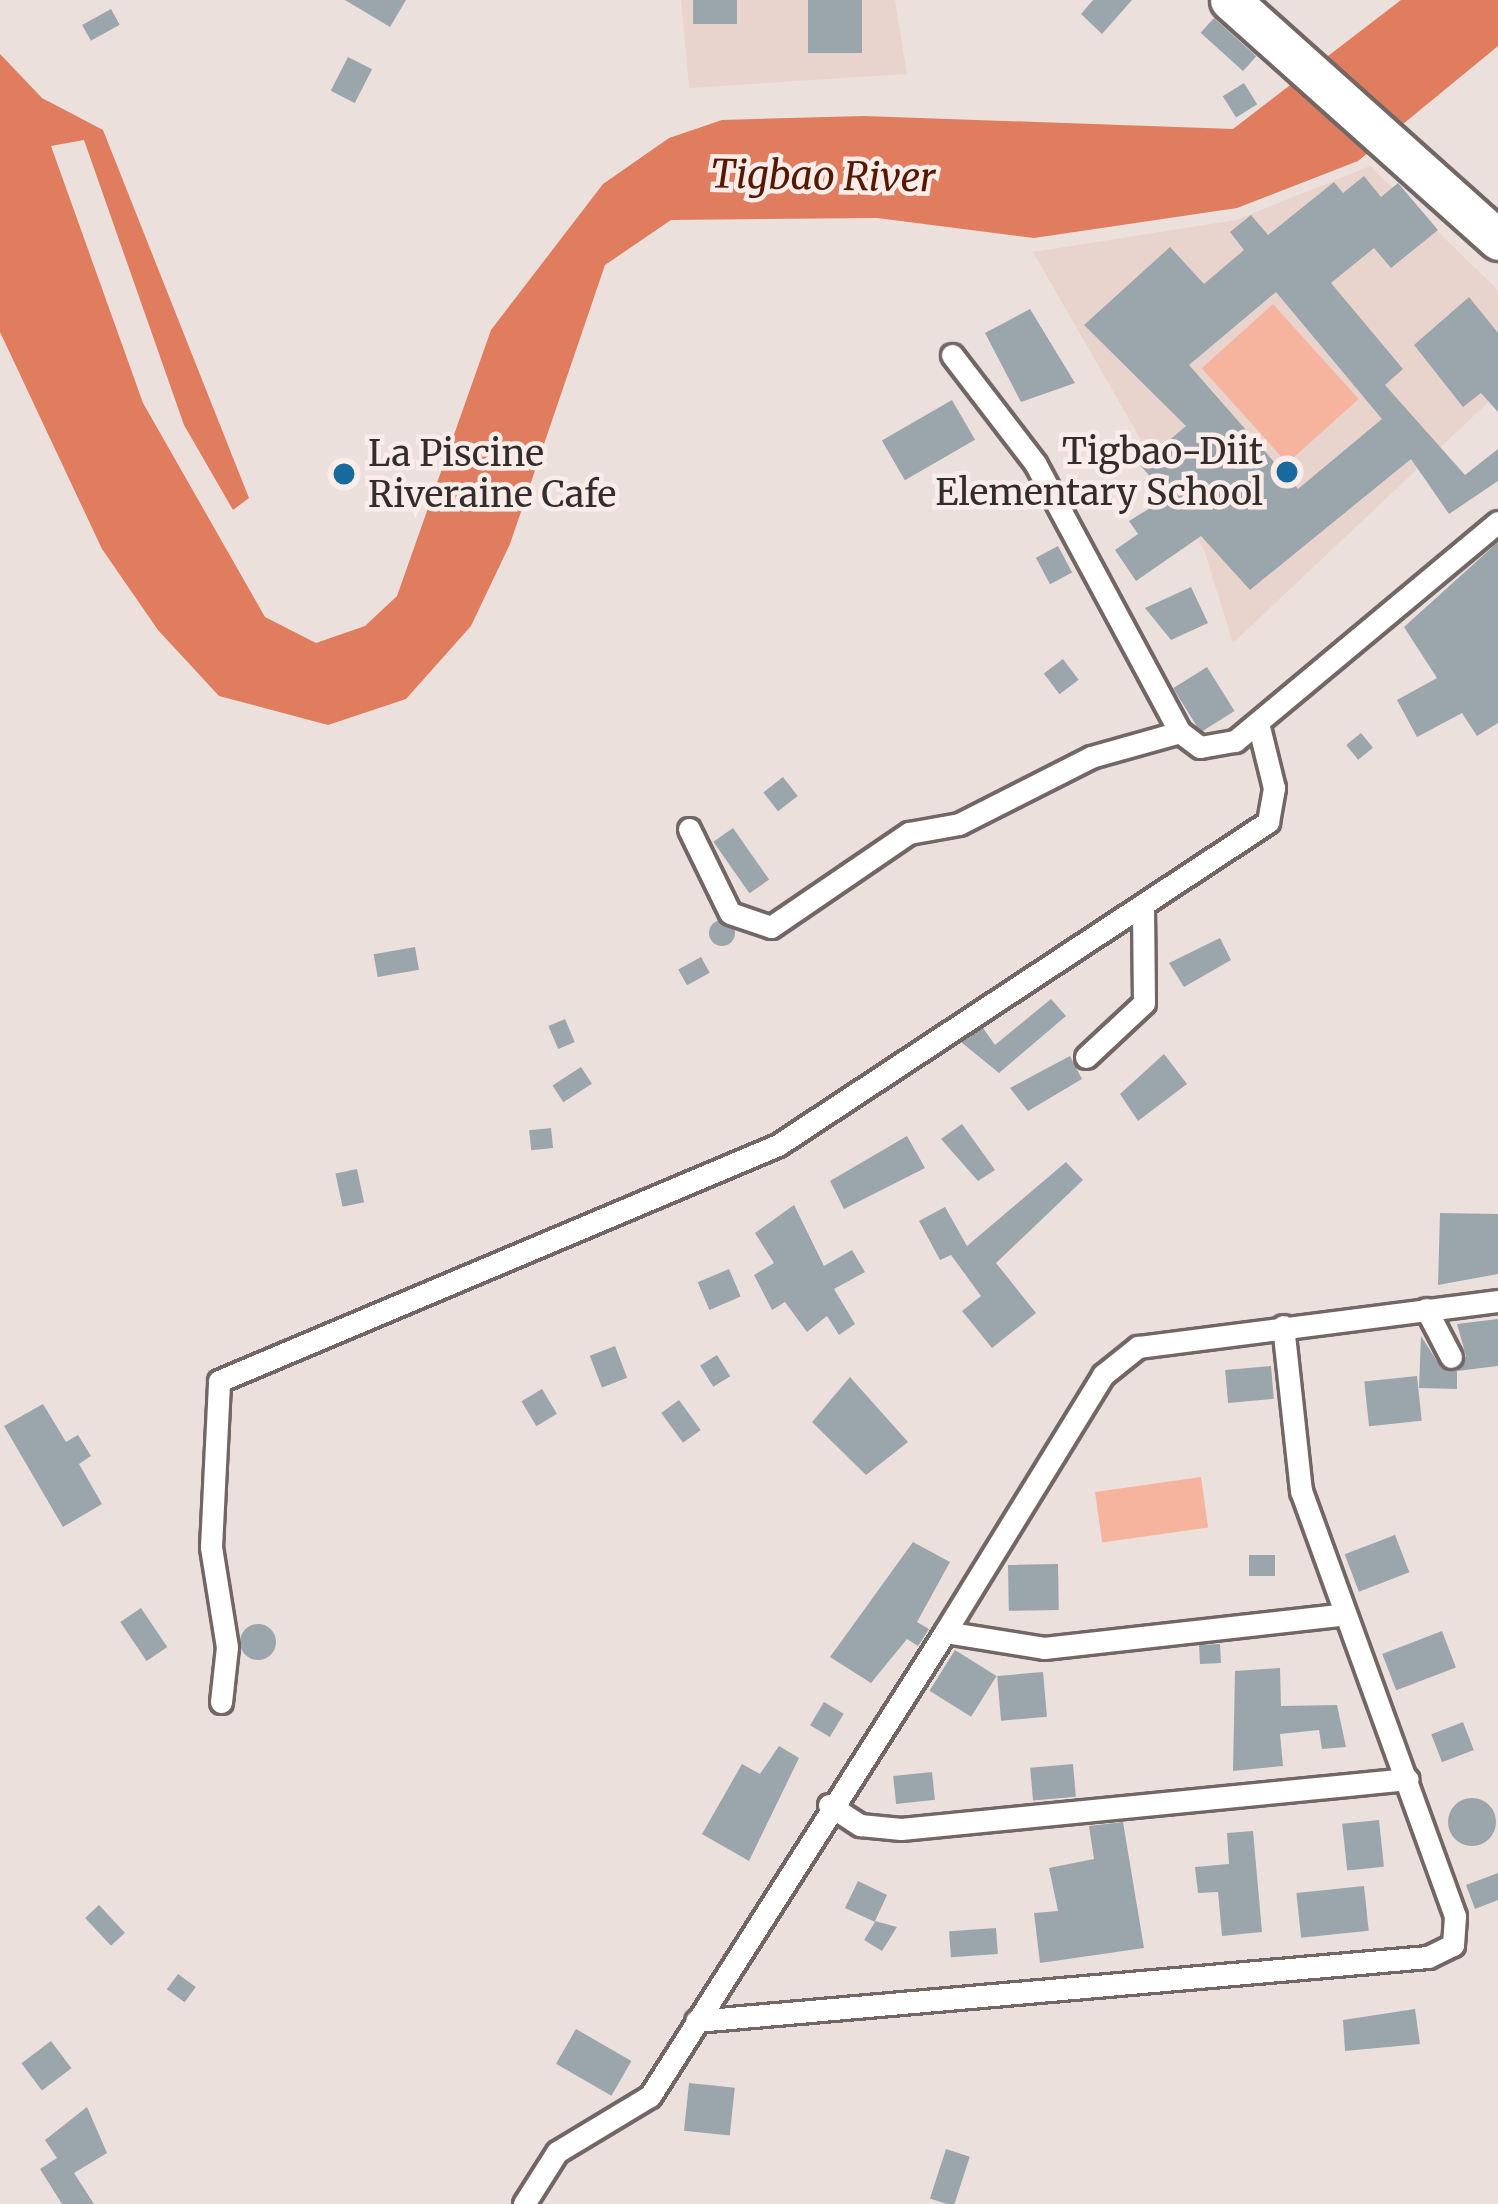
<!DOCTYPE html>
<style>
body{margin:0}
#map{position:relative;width:1498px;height:2204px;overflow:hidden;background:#ece0dc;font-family:Merriweather,serif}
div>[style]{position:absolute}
.built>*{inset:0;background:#e9d4cd}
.green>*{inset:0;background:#f6b49f;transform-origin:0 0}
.water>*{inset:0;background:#e07d5e}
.building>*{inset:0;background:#9ba5ac;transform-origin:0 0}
.round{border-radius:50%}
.roads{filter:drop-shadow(3px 0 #726764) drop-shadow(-3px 0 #726764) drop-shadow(0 3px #726764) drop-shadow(0 -3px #726764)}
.street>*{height:21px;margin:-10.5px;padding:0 10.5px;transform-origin:10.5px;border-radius:10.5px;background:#fff}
.highway>*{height:39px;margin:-19.5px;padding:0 19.5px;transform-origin:19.5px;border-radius:19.5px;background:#fff}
.dots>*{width:33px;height:33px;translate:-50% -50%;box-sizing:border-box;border:6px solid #faede9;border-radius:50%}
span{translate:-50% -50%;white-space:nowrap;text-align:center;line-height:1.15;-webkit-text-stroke:9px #faede9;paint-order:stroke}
.poi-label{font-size:36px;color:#332e2c}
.right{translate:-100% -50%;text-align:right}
.left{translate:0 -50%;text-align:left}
.water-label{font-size:39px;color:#551802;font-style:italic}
</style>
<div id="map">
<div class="built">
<i style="clip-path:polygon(681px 0,895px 0,907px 74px,689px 88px)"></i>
<i style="clip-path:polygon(1370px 166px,1498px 290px,1498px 393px,1233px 643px,1204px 550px,1033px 252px,1236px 220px)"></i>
</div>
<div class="green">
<i style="left:1273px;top:304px;width:128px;height:96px;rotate:48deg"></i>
<i style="left:1201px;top:1477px;width:51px;height:107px;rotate:82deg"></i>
</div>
<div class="water">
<i style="clip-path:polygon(1401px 0,1498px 0,1498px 46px,1358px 161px,1237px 208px,1034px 238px,877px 218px,671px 220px,605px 265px,510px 544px,471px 626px,406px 699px,328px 725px,219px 696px,158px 630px,102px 549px,0 332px,0 54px,42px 98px,103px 130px,249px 498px,233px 510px,184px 425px,84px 140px,51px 146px,143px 403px,265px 617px,316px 643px,365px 626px,397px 596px,491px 330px,603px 184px,669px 138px,722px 120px,864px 116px,1233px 129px)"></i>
</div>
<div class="building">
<i style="clip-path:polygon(345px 0,406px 0,390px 27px)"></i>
<i style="left:693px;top:0;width:44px;height:24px"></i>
<i style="left:808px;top:0;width:54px;height:53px"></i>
<i style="clip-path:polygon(1093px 0,1132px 0,1102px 34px,1081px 14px)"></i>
<i style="left:111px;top:9px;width:18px;height:33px;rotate:61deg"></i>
<i style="left:1214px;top:18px;width:57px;height:20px;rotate:42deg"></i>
<i style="left:348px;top:57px;width:27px;height:38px;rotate:27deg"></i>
<i style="left:1244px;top:83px;width:25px;height:25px;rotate:58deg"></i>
<i style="clip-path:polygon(evenodd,1364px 176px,1381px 197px,1398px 183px,1438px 230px,1391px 268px,1374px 248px,1331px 283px,1403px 369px,1385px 385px,1465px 475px,1498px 449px,1498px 481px,1449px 514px,1411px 459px,1250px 590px,1201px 536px,1136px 581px,1115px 550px,1138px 534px,1129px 521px,1168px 497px,1140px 465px,1186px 426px,1084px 325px,1170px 247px,1204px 284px,1244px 250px,1230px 232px,1251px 215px,1268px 235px,1334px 182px,1343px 193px,1364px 176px,1276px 292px,1382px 419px,1298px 489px,1189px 365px,1276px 292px)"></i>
<i style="clip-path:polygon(1469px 297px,1498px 333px,1498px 412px,1481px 393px,1463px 407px,1414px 345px)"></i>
<i style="clip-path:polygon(1030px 309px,1075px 383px,1021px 402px,985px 333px)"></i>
<i style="left:952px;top:400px;width:46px;height:81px;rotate:60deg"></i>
<i style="clip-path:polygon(1498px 542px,1498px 723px,1477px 736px,1462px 713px,1417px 737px,1397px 700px,1437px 678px,1404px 627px)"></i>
<i style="left:1058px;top:546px;width:30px;height:25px;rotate:62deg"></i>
<i style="clip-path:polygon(1191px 587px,1208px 623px,1171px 640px,1145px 608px)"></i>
<i style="left:1063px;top:659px;width:26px;height:24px;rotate:53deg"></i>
<i style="left:1207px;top:667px;width:52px;height:40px;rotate:58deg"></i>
<i style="left:1361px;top:733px;width:19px;height:19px;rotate:51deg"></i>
<i style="left:783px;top:777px;width:24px;height:25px;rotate:52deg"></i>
<i style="left:733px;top:828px;width:63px;height:24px;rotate:55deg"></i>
<i class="round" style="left:709px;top:920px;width:26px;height:26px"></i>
<i style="clip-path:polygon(1220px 938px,1231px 960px,1184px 987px,1169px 963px)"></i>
<i style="left:415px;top:947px;width:23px;height:42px;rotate:80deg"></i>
<i style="left:701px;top:957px;width:18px;height:26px;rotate:61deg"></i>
<i style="clip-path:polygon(1051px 999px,1066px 1016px,999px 1073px,961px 1042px,983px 1028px,995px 1045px)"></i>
<i style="left:565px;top:1019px;width:25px;height:18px;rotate:67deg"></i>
<i style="clip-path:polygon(1164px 1054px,1187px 1084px,1138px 1121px,1120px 1094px)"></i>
<i style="clip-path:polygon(1070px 1056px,1082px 1079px,1028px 1111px,1010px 1088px)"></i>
<i style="left:581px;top:1067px;width:20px;height:34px;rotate:57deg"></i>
<i style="clip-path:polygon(962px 1124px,995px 1170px,978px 1181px,941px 1139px)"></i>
<i style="left:551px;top:1128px;width:20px;height:22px;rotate:84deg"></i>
<i style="clip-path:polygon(907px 1136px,925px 1168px,844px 1209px,830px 1181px)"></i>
<i style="clip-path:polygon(1066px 1162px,1083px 1180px,996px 1263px,1036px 1313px,992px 1348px,962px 1311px,981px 1296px,951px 1255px,940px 1260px,919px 1221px,945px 1207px,967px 1246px)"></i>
<i style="left:357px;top:1169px;width:34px;height:22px;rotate:78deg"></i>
<i style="clip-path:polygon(794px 1205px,824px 1266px,852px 1250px,865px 1272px,834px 1289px,855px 1324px,839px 1335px,827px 1316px,807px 1332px,785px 1302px,772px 1310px,754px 1275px,774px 1263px,755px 1233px)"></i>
<i style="clip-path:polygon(1440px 1213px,1498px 1214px,1498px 1274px,1438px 1285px)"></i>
<i style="left:729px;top:1269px;width:30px;height:34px;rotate:67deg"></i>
<i style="clip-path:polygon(1498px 1319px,1498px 1366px,1457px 1371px,1466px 1356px,1457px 1324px)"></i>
<i style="clip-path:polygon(1421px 1336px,1442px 1369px,1457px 1371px,1457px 1389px,1419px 1388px)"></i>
<i style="left:615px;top:1346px;width:34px;height:27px;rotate:69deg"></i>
<i style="left:717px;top:1355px;width:25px;height:20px;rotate:58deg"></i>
<i style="left:1271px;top:1366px;width:33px;height:46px;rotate:85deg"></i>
<i style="left:1417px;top:1376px;width:45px;height:53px;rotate:84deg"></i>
<i style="clip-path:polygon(850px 1377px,908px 1442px,866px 1475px,812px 1422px)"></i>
<i style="left:542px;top:1389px;width:29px;height:24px;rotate:59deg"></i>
<i style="left:679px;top:1400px;width:37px;height:22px;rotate:54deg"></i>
<i style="clip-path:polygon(43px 1404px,66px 1442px,78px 1435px,91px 1456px,79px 1464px,102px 1504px,63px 1527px,4px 1426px)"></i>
<i style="left:1395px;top:1535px;width:40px;height:54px;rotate:69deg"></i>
<i style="clip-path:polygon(913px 1542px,950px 1562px,917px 1622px,929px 1629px,918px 1646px,907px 1639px,871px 1683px,830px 1657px)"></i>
<i style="left:1249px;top:1555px;width:26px;height:21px"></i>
<i style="left:1058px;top:1564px;width:46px;height:50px;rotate:89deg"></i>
<i style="left:141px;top:1608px;width:47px;height:25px;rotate:56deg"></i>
<i class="round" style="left:240px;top:1624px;width:36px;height:36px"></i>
<i style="left:1442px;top:1631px;width:39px;height:64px;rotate:69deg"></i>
<i style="left:1220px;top:1644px;width:19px;height:21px;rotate:87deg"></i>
<i style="left:955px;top:1650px;width:49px;height:48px;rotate:32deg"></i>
<i style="clip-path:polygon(1280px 1668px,1281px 1706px,1337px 1705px,1346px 1747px,1322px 1749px,1319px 1730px,1280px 1734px,1283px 1766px,1233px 1771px,1235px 1671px)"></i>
<i style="left:1043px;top:1672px;width:45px;height:46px;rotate:85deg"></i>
<i style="left:824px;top:1702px;width:23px;height:27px;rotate:31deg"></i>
<i style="left:1463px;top:1722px;width:30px;height:34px;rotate:69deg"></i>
<i style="clip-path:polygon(779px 1746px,799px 1758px,749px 1861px,702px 1834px,742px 1764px,760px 1774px)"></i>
<i style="left:1073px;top:1764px;width:33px;height:43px;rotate:85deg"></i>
<i style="left:932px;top:1772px;width:28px;height:39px;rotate:84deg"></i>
<i class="round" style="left:1448px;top:1798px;width:48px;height:48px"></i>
<i style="left:1379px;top:1820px;width:47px;height:37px;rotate:84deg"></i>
<i style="clip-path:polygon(1123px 1822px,1144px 1948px,1040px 1963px,1034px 1913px,1058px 1911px,1049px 1868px,1094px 1859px,1089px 1826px)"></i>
<i style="clip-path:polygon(1253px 1831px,1262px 1932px,1222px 1936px,1218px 1892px,1198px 1893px,1195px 1867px,1229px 1864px,1227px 1833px)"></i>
<i style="clip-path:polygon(1498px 1873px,1498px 1900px,1475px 1909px,1466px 1885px)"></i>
<i style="clip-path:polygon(858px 1881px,887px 1895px,875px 1921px,897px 1927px,882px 1951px,864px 1940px,875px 1922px,845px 1908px)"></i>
<i style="left:1364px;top:1886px;width:45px;height:68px;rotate:84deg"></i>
<i style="left:99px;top:1905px;width:38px;height:19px;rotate:47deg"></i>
<i style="left:996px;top:1928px;width:26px;height:47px;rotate:86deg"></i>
<i style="left:178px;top:1974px;width:22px;height:19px;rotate:36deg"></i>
<i style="clip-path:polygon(1415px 2009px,1420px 2044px,1345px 2051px,1343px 2020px)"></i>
<i style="left:576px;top:2029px;width:64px;height:40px;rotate:30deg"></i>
<i style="left:51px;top:2041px;width:34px;height:37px;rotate:53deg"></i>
<i style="left:689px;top:2083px;width:46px;height:48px;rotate:6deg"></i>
<i style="clip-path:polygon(87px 2107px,107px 2153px,74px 2173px,94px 2204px,62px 2204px,40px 2169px,57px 2158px,45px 2140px)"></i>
<i style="left:946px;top:2149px;width:25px;height:52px;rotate:18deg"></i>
</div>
<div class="roads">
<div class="street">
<i style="left:952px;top:355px;width:136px;rotate:52.5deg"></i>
<i style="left:1035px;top:463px;width:306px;rotate:61.7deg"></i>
<i style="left:1180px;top:732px;width:25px;rotate:37deg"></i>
<i style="left:1200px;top:747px;width:36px;rotate:-10deg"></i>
<i style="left:1235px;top:741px;width:342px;rotate:-39.8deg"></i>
<i style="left:689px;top:829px;width:93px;rotate:64deg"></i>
<i style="left:730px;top:913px;width:43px;rotate:18.9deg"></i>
<i style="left:771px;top:927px;width:167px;rotate:-34.3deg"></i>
<i style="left:909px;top:833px;width:51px;rotate:-10.2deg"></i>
<i style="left:959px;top:824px;width:148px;rotate:-26.9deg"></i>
<i style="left:1091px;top:757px;width:92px;rotate:-15.7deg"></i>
<i style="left:1086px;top:1057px;width:79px;rotate:-43deg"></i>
<i style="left:1144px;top:1003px;width:98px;rotate:-90.6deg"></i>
<i style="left:1426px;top:1309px;width:54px;rotate:62.5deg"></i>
<i style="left:945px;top:1632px;width:302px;rotate:-58.4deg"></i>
<i style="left:1103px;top:1375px;width:45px;rotate:-38.7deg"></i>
<i style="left:1138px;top:1347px;width:363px;rotate:-7.3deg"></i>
<i style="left:221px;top:1702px;width:55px;rotate:-83.8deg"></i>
<i style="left:227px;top:1647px;width:101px;rotate:-99.1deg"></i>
<i style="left:211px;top:1547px;width:166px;rotate:-87.2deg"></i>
<i style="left:219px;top:1381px;width:607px;rotate:-22.89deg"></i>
<i style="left:778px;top:1145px;width:587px;rotate:-33.39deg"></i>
<i style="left:1268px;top:822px;width:35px;rotate:-80deg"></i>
<i style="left:1274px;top:788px;width:67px;rotate:-103.8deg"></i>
<i style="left:829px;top:1805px;width:37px;rotate:33deg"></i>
<i style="left:860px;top:1825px;width:41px;rotate:5.6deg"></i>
<i style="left:901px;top:1829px;width:509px;rotate:-5.63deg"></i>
<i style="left:696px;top:2021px;width:735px;rotate:-5deg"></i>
<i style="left:1428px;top:1957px;width:28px;rotate:-26deg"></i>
<i style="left:1453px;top:1945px;width:29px;rotate:-86deg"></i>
<i style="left:1455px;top:1916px;width:452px;rotate:-109.9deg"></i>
<i style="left:1301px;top:1491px;width:166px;rotate:-96.2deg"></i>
<i style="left:524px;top:2204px;width:62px;rotate:-57.6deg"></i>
<i style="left:557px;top:2152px;width:109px;rotate:-31.1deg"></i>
<i style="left:650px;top:2096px;width:550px;rotate:-57.55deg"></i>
<i style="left:945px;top:1632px;width:100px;rotate:9.2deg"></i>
<i style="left:1044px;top:1648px;width:303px;rotate:-6.4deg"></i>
</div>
<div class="highway">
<i style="left:1230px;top:0;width:360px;rotate:41.8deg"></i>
</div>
</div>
<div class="dots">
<i style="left:1287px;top:472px;background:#176a9b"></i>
<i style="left:344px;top:474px;background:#176a9b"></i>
</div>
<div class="poi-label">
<span class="right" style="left:1263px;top:472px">Tigbao-Diit<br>Elementary School</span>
<span class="left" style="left:368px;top:474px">La Piscine<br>Riveraine Cafe</span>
</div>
<div class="water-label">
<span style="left:823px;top:177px;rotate:1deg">Tigbao River</span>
</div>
</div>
